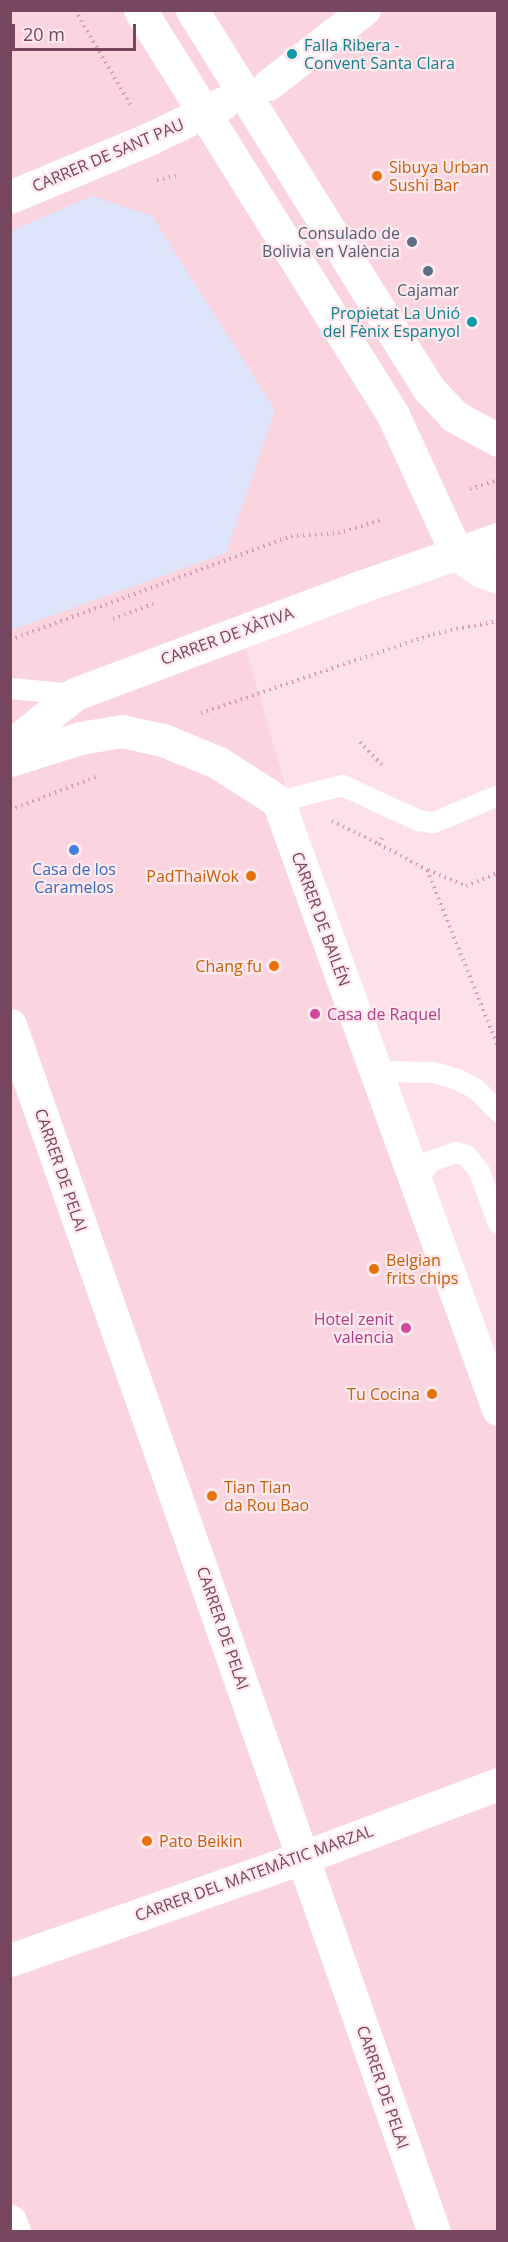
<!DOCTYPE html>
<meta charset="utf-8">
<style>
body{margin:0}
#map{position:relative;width:508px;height:2242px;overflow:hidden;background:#fde1e8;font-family:"Open Sans",sans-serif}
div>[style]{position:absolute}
.residential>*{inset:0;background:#fad5e0}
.education>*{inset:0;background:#dee4f9}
.path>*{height:4px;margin-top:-2px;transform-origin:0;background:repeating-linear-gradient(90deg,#d99ab7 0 1.5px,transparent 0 6px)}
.service>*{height:21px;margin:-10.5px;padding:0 10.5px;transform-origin:10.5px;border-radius:10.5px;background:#fff}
.pedestrian>*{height:32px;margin:-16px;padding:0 16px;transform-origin:16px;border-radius:16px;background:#fff}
.minor>*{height:33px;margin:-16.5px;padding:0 16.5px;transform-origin:16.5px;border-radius:16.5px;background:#fff}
.secondary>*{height:33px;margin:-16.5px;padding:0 16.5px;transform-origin:16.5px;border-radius:16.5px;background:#fff}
.dots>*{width:16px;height:16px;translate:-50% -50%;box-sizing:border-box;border:3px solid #ffe8ee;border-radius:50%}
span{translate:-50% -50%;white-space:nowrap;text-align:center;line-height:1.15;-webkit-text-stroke:4.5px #ffe8ee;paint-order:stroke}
.culture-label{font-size:16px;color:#0d838f}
.left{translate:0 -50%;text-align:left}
.right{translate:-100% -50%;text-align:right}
.street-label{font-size:16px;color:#76475e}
.food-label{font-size:16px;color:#c56008}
.service-label{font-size:16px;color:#4e5e75}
.shop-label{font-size:16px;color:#366cbe}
.hotel-label{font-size:16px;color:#b23c85}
.frame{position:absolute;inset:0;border:12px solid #76475e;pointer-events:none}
.scale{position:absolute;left:12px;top:24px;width:124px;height:27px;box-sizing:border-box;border:3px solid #76475e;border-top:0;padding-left:8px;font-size:18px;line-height:21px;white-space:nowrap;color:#76475e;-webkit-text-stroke:4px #ffe8ee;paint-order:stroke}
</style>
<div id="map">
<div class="residential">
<i style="clip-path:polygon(11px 11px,497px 11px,497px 527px,238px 620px,295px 820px,497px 1393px,497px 2231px,11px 2232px)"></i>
</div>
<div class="education">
<i style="clip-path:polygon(92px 196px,152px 216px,275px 410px,226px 553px,11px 630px,11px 231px)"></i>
</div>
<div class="path">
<i style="left:75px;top:10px;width:111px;rotate:59.7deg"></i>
<i style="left:157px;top:180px;width:19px;rotate:-12deg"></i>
<i style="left:470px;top:489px;width:28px;rotate:-18deg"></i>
<i style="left:113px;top:619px;width:43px;rotate:-20.6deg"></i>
<i style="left:10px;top:640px;width:300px;rotate:-20.3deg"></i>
<i style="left:291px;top:536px;width:47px;rotate:-3.7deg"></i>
<i style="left:338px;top:533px;width:45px;rotate:-16.8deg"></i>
<i style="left:201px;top:713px;width:245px;rotate:-18.8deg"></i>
<i style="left:433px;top:634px;width:66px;rotate:-11.3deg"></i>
<i style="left:360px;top:742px;width:32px;rotate:46deg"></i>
<i style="left:10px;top:810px;width:94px;rotate:-21.1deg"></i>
<i style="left:332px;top:821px;width:52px;rotate:26.1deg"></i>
<i style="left:382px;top:838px;width:7px;rotate:117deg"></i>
<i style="left:379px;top:844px;width:55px;rotate:28.4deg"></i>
<i style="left:427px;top:870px;width:191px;rotate:68.1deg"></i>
<i style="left:428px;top:870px;width:41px;rotate:22.8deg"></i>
<i style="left:466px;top:886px;width:35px;rotate:-22deg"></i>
</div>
<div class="service">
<i style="left:10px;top:688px;width:65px;rotate:5.3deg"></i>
<i style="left:278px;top:801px;width:66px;rotate:-14deg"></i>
<i style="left:342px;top:785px;width:84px;rotate:24.7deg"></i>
<i style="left:418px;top:820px;width:15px;rotate:8deg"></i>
<i style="left:433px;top:822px;width:70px;rotate:-22.6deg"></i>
<i style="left:376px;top:1071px;width:57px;rotate:1deg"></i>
<i style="left:433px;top:1072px;width:25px;rotate:16deg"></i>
<i style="left:457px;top:1079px;width:20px;rotate:27deg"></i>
<i style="left:475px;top:1088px;width:33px;rotate:45deg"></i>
<i style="left:415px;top:1181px;width:25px;rotate:-53deg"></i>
<i style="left:430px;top:1161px;width:27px;rotate:-20deg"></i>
<i style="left:455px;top:1152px;width:11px;rotate:15deg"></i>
<i style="left:466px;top:1155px;width:21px;rotate:51deg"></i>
<i style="left:479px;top:1171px;width:55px;rotate:69.9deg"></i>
</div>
<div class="pedestrian">
<i style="left:269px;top:85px;width:122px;rotate:-38deg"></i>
</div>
<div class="minor">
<i style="left:140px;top:10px;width:478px;rotate:58deg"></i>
<i style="left:393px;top:415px;width:153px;rotate:65.3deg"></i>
<i style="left:457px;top:554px;width:29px;rotate:35deg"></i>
<i style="left:481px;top:571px;width:18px;rotate:19deg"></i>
<i style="left:192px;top:10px;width:446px;rotate:58deg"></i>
<i style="left:428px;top:388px;width:38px;rotate:47deg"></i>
<i style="left:454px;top:416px;width:50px;rotate:28.6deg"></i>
<i style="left:10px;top:197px;width:153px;rotate:-22.7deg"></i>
<i style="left:151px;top:138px;width:80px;rotate:-25.9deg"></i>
<i style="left:10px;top:760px;width:73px;rotate:-17.4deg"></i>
<i style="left:80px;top:738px;width:43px;rotate:-9.5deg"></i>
<i style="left:122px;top:731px;width:42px;rotate:12.4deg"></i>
<i style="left:163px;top:740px;width:58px;rotate:22.2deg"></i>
<i style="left:217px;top:762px;width:72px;rotate:32.6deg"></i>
<i style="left:278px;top:801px;width:647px;rotate:70.11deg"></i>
<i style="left:10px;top:1025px;width:1279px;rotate:70.64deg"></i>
<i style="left:10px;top:1960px;width:312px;rotate:-19.3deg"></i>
<i style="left:304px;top:1857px;width:207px;rotate:-20.6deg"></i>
<i style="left:10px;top:2221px;width:12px;rotate:70deg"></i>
</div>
<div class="secondary">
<i style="left:10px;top:746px;width:83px;rotate:-38.7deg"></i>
<i style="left:75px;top:694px;width:301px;rotate:-20.6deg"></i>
<i style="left:357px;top:588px;width:149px;rotate:-19.2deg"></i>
</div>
<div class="dots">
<i style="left:292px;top:54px;background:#0f9aa8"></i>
<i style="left:377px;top:176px;background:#e8710a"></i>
<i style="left:412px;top:242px;background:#5c6f8a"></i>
<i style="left:428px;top:271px;background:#5c6f8a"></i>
<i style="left:472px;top:322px;background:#0f9aa8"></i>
<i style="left:74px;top:850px;background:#3f7fe0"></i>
<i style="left:251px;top:876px;background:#e8710a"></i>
<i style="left:274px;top:966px;background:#e8710a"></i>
<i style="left:315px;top:1014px;background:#d1479c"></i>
<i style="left:374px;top:1269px;background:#e8710a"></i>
<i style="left:406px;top:1328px;background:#d1479c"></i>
<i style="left:432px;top:1394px;background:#e8710a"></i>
<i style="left:212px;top:1496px;background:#e8710a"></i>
<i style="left:147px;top:1841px;background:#e8710a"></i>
</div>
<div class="culture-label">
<span class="left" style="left:304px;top:54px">Falla Ribera -<br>Convent Santa Clara</span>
<span class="right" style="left:460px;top:322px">Propietat La Unió<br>del Fènix Espanyol</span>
</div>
<div class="street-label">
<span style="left:108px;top:155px;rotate:-23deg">CARRER DE SANT PAU</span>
<span style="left:227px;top:636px;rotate:-20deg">CARRER DE XÀTIVA</span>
<span style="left:321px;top:919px;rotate:70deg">CARRER DE BAILÉN</span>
<span style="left:61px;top:1170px;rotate:71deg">CARRER DE PELAI</span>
<span style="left:223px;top:1628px;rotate:71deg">CARRER DE PELAI</span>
<span style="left:254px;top:1873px;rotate:-20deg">CARRER DEL MATEMÀTIC MARZAL</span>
<span style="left:383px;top:2087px;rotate:71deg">CARRER DE PELAI</span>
</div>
<div class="food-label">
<span class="left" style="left:389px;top:176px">Sibuya Urban<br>Sushi Bar</span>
<span class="right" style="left:239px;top:876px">PadThaiWok</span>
<span class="right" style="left:262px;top:966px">Chang fu</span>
<span class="left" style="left:386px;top:1269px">Belgian<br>frits chips</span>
<span class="right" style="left:420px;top:1394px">Tu Cocina</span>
<span class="left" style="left:224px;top:1496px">Tian Tian<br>da Rou Bao</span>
<span class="left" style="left:159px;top:1841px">Pato Beikin</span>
</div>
<div class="service-label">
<span class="right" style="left:400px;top:242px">Consulado de<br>Bolivia en València</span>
<span style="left:428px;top:290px">Cajamar</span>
</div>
<div class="shop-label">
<span style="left:74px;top:878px">Casa de los<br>Caramelos</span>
</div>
<div class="hotel-label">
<span class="left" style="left:327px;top:1014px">Casa de Raquel</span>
<span class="right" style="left:394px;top:1328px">Hotel zenit<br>valencia</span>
</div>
<div class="frame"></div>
<div class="scale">20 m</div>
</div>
